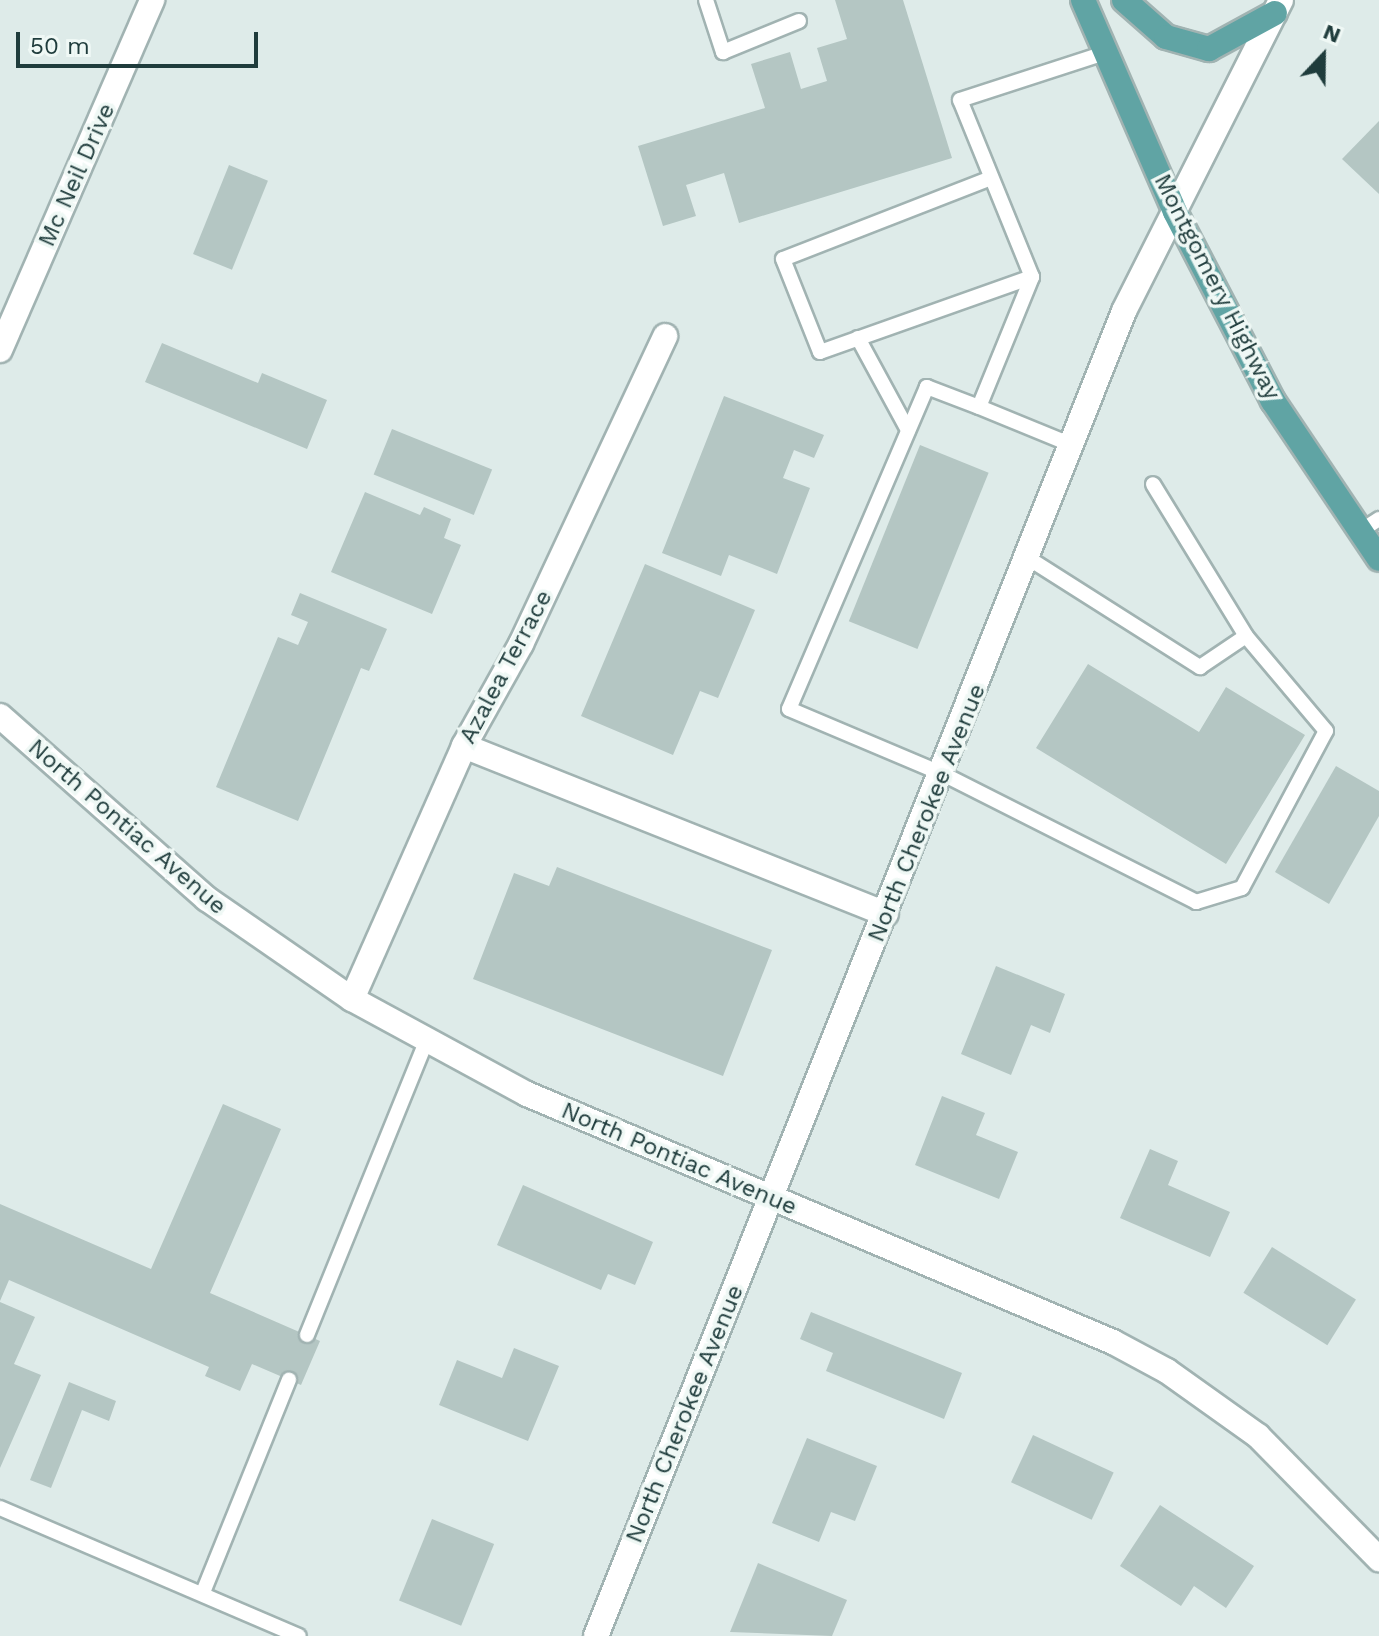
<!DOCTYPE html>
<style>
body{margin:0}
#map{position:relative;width:1379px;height:1636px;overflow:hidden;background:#deebe9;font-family:"Work Sans",sans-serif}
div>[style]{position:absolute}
.building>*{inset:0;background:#b4c6c3;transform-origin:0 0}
.roads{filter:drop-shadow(2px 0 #a1b3b2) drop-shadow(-2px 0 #a1b3b2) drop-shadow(0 2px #a1b3b2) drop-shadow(0 -2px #a1b3b2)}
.service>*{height:14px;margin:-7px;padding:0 7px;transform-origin:7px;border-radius:7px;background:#fff}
.minor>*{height:24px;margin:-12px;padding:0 12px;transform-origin:12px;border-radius:12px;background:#fff}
.tertiary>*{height:24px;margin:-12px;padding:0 12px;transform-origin:12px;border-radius:12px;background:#fff}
.primary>*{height:24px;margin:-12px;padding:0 12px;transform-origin:12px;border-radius:12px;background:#60a4a4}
span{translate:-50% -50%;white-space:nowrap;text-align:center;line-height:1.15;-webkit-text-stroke:7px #eff8f5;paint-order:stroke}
.street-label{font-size:24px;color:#1f3c3c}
.north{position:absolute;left:1283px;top:16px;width:80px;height:80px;-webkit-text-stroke:6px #eff8f5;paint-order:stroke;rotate:22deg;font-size:22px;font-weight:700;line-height:32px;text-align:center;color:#1f3c3c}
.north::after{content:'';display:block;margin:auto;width:28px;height:36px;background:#1f3c3c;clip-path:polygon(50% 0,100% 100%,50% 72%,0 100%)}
.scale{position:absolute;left:16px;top:32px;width:242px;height:36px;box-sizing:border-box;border:4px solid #1f3c3c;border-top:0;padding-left:10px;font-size:24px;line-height:28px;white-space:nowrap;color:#1f3c3c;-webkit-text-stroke:6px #eff8f5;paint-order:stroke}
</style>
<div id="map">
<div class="building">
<i style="clip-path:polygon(835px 0,903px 0,952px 158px,739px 223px,724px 173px,686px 185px,696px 216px,663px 226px,638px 146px,765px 108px,751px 64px,790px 52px,801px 89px,827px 81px,817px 48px,847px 39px)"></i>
<i style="clip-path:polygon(1379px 121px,1379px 194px,1342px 159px)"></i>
<i style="left:229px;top:165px;width:42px;height:96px;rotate:22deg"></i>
<i style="clip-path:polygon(162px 343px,258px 383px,262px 373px,327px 400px,307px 449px,145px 382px)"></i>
<i style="clip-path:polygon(724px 396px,824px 435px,814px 458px,794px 450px,783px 478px,810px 488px,777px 574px,729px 555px,721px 576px,662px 553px)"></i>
<i style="left:392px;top:429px;width:108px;height:49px;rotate:22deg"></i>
<i style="left:920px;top:445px;width:74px;height:190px;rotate:22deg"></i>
<i style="clip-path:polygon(365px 492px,420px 515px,424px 507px,451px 519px,444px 538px,461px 545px,432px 614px,331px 572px)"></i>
<i style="clip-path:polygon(645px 564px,755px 610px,718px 698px,700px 691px,673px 755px,581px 716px)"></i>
<i style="clip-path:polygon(300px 593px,387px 629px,369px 671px,361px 668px,298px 821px,216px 787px,278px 637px,298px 645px,308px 622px,291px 615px)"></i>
<i style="clip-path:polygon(1088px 664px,1199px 732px,1226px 687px,1305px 735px,1226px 864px,1036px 748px)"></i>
<i style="clip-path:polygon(1336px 766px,1379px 791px,1379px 816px,1329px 904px,1275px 872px)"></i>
<i style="clip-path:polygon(557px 867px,772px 950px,723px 1076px,473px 979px,514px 873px,549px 886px)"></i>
<i style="clip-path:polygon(996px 966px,1065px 994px,1050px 1033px,1031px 1025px,1011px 1075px,961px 1054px)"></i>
<i style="clip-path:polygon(942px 1096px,985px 1113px,976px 1135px,1018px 1152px,999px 1199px,915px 1165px)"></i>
<i style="clip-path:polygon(223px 1104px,281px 1129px,210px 1293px,320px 1341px,301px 1385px,252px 1364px,240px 1391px,205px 1376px,209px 1367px,9px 1280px,0 1301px,0 1204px,151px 1269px)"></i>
<i style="clip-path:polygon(1150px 1149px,1178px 1161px,1168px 1185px,1230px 1212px,1210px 1257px,1120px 1218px)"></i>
<i style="clip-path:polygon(523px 1185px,653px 1242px,635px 1285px,608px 1274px,601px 1290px,497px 1245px)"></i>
<i style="left:1272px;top:1247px;width:99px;height:54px;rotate:32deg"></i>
<i style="clip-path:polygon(0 1302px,35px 1317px,14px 1364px,41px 1375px,0 1468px)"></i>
<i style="clip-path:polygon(811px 1312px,962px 1373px,944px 1419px,826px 1371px,833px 1353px,800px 1339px)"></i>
<i style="clip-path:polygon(514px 1348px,559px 1366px,528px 1441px,439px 1405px,457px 1360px,502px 1378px)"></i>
<i style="clip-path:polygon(69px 1382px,116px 1401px,109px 1421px,82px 1410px,51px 1488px,30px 1480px)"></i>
<i style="left:1033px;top:1435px;width:89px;height:52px;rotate:25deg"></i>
<i style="clip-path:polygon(807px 1438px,877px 1466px,855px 1521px,831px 1512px,819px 1542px,772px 1523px)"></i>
<i style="clip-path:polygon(1160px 1505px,1254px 1566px,1226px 1608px,1194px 1586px,1181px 1606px,1120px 1566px)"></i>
<i style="left:432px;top:1519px;width:67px;height:88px;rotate:22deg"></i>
<i style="clip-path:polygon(758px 1563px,847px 1600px,832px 1636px,730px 1632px)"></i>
</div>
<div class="roads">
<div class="service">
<i style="left:706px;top:0;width:55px;rotate:71.9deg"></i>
<i style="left:723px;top:52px;width:82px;rotate:-22.2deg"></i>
<i style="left:991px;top:178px;width:223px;rotate:158.7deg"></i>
<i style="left:783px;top:259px;width:100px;rotate:68.3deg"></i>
<i style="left:820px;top:352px;width:225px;rotate:-19.5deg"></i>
<i style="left:1032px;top:277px;width:191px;rotate:-112.1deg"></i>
<i style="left:960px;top:100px;width:152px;rotate:-18deg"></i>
<i style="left:1032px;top:277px;width:140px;rotate:112.2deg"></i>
<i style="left:979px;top:407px;width:100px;rotate:22.2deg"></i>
<i style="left:858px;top:338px;width:105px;rotate:61.5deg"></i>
<i style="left:979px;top:407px;width:56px;rotate:-159deg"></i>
<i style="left:927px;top:387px;width:350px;rotate:113.2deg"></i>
<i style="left:789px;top:709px;width:167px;rotate:22.9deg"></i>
<i style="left:943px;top:774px;width:284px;rotate:26.8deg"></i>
<i style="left:1196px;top:902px;width:48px;rotate:-16.9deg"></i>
<i style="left:1242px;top:888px;width:178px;rotate:-61.9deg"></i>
<i style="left:1326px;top:731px;width:124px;rotate:-130.1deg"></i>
<i style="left:1246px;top:636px;width:178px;rotate:-121.5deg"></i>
<i style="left:1359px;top:532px;width:24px;rotate:-33deg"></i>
<i style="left:1028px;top:558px;width:204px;rotate:32.4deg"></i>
<i style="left:1200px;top:667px;width:55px;rotate:-34deg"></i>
<i style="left:307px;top:1335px;width:316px;rotate:-67.9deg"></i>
<i style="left:0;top:1508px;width:325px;rotate:23.2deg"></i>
<i style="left:204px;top:1590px;width:227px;rotate:-68deg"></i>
</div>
<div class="minor">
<i style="left:0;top:350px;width:382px;rotate:-66.5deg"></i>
<i style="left:0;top:716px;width:276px;rotate:41.5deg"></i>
<i style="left:207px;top:899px;width:176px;rotate:34.6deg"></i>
<i style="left:352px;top:999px;width:199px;rotate:28.5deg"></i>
<i style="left:527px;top:1094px;width:636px;rotate:22.94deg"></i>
<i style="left:1113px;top:1342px;width:61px;rotate:28.2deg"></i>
<i style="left:1167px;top:1371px;width:112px;rotate:35.5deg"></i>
<i style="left:1258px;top:1436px;width:173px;rotate:45.5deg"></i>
<i style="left:464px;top:746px;width:454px;rotate:21.7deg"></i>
<i style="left:352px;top:999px;width:277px;rotate:-66.1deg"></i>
<i style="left:464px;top:746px;width:117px;rotate:-60.8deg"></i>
<i style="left:521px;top:644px;width:340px;rotate:-64.9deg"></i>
</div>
<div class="tertiary">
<i style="left:596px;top:1636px;width:1426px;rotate:-68.27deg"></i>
<i style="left:1124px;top:311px;width:348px;rotate:-63.2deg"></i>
</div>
<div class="primary">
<i style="left:1083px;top:0;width:231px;rotate:66.5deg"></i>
<i style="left:1175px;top:212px;width:213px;rotate:62.6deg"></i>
<i style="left:1273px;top:401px;width:190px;rotate:56.1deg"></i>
<i style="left:1124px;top:0;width:56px;rotate:41.4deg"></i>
<i style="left:1166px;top:37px;width:45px;rotate:15.6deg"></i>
<i style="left:1209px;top:49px;width:75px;rotate:-28.6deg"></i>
</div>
</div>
<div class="street-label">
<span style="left:77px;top:175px;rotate:-66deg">Mc Neil Drive</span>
<span style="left:1217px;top:287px;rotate:63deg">Montgomery Highway</span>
<span style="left:506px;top:667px;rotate:-62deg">Azalea Terrace</span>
<span style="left:927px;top:813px;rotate:-68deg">North Cherokee Avenue</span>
<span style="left:127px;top:827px;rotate:41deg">North Pontiac Avenue</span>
<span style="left:679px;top:1159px;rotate:23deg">North Pontiac Avenue</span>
<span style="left:685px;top:1414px;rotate:-68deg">North Cherokee Avenue</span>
</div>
<div class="north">N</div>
<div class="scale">50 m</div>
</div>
